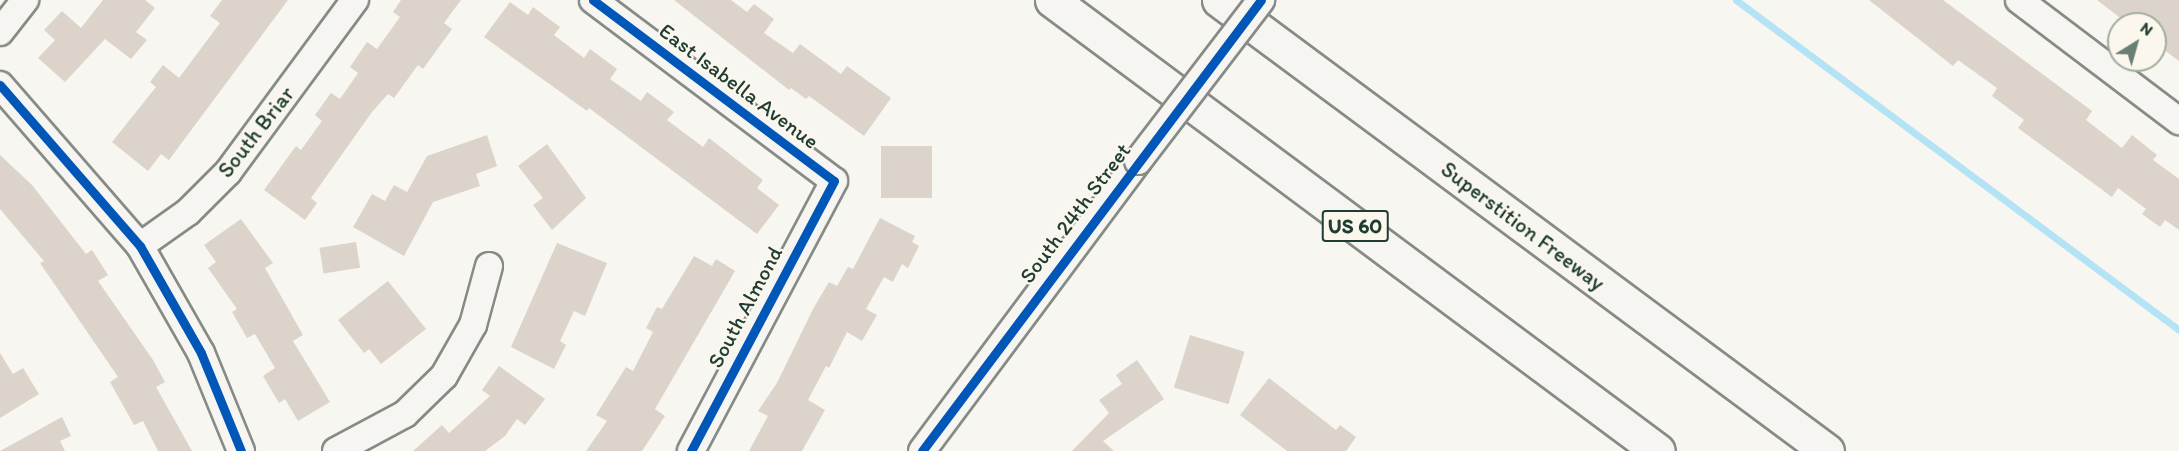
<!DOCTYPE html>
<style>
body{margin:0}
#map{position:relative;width:2179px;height:451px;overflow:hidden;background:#f8f6f0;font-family:Itim,sans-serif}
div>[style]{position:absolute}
.stream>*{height:7px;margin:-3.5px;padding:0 3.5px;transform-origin:3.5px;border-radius:3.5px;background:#b3e3f5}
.building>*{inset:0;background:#dcd3ca;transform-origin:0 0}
.roads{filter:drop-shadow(2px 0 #868b86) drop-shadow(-2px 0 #868b86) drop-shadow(0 2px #868b86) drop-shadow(0 -2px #868b86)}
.minor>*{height:26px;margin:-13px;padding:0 13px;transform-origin:13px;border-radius:13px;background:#f6f5f1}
.highway>*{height:33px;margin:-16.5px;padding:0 16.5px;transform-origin:16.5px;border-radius:16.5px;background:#f6f5f1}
.bridges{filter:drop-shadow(2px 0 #868b86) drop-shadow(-2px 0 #868b86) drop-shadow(0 2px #868b86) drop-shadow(0 -2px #868b86)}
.minor-bridge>*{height:26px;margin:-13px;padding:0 13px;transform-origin:13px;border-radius:13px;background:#f6f5f1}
.cycleway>*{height:9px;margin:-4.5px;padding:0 4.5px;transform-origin:4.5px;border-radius:4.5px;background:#0057b8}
span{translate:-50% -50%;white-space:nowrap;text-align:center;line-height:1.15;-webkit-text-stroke:4.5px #fbf7ec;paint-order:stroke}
.shield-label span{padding:2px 4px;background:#fbf7ec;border:2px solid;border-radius:4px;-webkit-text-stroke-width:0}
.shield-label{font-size:21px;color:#1f3d34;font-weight:700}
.street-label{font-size:22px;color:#1f3d34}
.north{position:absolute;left:2107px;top:12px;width:60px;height:60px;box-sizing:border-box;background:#fbf7ec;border:2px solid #a3ada2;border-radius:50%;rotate:37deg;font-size:16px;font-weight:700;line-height:24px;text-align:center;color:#1f3d34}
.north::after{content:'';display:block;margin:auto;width:21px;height:27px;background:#6b7e76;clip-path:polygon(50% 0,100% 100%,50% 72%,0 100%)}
</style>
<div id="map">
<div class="stream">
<i style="left:1736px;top:0;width:552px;rotate:36.68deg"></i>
</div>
<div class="building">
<i style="clip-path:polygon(103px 0,145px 0,155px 8px,136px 32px,147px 40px,131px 59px,105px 39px,65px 82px,38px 58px,55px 40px,44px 30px,62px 11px,81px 28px)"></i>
<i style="clip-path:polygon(222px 0,288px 0,169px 160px,161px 154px,148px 171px,112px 142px,156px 87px,150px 82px,163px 65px,179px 78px,220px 23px,210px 16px)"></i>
<i style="clip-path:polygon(401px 0,461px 0,444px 23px,452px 29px,423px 69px,418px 65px,394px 98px,388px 94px,372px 112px,311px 198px,317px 203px,305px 220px,264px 190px,296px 146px,301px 150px,322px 121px,315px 115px,331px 93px,340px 99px,358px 73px,350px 67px,367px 42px,377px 49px,400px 17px,393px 12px)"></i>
<i style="clip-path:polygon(674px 0,731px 0,747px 12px,754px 4px,774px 19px,764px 33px,793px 53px,800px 44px,841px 74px,847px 66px,891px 98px,864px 136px,809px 96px,806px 99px,791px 88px,789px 90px)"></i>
<i style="clip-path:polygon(1869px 0,1943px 0,2092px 111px,2086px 120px,2122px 148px,2132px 135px,2157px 155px,2153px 160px,2179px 179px,2179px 230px,2165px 220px,2160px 227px,2142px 214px,2146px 209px,2118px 188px,2112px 197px,2018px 128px,2024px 120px,1992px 96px,1997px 88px,1958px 60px,1953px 66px)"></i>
<i style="clip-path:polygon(2097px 0,2179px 0,2179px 61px,2155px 43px,2155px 24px,2128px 24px)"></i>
<i style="clip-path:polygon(510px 2px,528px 15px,533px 7px,560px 27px,554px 35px,584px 58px,590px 49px,617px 69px,610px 79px,641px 101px,647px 92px,674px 112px,667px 120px,703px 147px,709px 138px,763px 180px,757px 188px,779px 205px,757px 234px,589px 108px,587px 111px,484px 37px)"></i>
<i style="clip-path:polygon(487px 135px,497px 166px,476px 174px,480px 186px,433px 202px,404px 256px,353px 227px,372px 194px,385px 201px,394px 185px,407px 192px,427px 156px)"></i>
<i style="clip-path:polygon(547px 144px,586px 198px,552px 230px,533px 205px,543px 198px,518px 166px)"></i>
<i style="left:932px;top:146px;width:52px;height:51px;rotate:90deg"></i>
<i style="clip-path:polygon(0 155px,32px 185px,86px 254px,92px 250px,108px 275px,98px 281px,153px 360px,165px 382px,156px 387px,192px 451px,158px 451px,143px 421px,134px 425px,110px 382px,118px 377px,40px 263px,44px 261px,0 209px)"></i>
<i style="clip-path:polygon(880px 218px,915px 236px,912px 242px,919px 246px,908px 268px,902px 264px,893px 282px,884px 277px,866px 309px,877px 315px,862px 341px,847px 332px,829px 368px,826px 366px,808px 400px,825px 410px,802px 451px,749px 451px,768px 416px,758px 411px,777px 383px,813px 309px,829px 282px,837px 286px,848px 267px,853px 269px)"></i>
<i style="clip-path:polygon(241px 219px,273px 263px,265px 268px,303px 335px,293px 341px,330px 402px,298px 421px,285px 399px,279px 403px,263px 376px,275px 368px,255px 334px,247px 338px,232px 312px,237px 309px,208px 268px,216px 262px,204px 245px)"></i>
<i style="left:356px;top:242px;width:26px;height:37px;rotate:81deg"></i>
<i style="clip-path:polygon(557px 243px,607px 263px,585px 316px,574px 311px,560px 341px,566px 345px,554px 369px,511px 347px)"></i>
<i style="clip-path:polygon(694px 256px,712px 266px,716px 259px,735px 271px,655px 409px,665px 416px,642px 451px,586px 451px,607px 421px,596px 415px,626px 367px,633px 371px,653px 332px,646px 328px,657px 307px,662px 309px)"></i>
<i style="clip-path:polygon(388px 281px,426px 329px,381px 364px,369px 349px,364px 353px,338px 320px)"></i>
<i style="left:1190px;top:335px;width:57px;height:55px;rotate:17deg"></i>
<i style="clip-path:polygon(0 353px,13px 374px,23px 368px,39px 394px,0 418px)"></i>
<i style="clip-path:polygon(1137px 360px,1164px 399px,1103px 441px,1114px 451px,1072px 451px,1109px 413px,1099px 400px,1122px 384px,1116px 375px)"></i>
<i style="clip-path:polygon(499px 366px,545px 399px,525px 425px,517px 419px,505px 436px,485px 451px,413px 451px,442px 425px,449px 433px,490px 396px,482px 390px)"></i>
<i style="clip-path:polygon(1269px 378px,1336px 430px,1340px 425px,1356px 437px,1346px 451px,1287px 451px,1240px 415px)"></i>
<i style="clip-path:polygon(62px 417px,71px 436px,60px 441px,65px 451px,0 451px)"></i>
</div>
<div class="roads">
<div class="minor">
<i style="left:593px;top:0;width:301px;rotate:36.9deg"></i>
<i style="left:834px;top:181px;width:306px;rotate:117.9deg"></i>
<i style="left:2019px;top:0;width:201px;rotate:37.1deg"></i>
<i style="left:0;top:32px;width:41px;rotate:-52deg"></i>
<i style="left:0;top:85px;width:213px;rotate:49deg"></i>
<i style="left:140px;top:246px;width:123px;rotate:60.3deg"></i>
<i style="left:201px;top:353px;width:106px;rotate:67.8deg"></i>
<i style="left:140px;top:246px;width:59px;rotate:-35.3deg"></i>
<i style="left:188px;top:212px;width:57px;rotate:-45deg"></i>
<i style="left:228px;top:172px;width:214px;rotate:-53.6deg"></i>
<i style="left:336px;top:451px;width:78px;rotate:-28.2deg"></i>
<i style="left:405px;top:414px;width:54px;rotate:-44.3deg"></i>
<i style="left:444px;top:376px;width:59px;rotate:-60.4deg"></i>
<i style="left:473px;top:325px;width:61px;rotate:-74.8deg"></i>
<i style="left:922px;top:451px;width:362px;rotate:-53.3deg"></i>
</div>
<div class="highway">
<i style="left:1052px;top:0;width:755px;rotate:36.66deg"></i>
<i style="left:1219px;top:0;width:757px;rotate:36.57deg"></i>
</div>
</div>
<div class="bridges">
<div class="minor-bridge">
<i style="left:1138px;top:161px;width:203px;rotate:-52.6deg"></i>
</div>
</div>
<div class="cycleway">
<i style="left:593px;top:0;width:301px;rotate:36.9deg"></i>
<i style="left:834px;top:181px;width:306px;rotate:117.9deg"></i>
<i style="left:0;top:85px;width:213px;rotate:49deg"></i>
<i style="left:140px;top:246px;width:123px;rotate:60.3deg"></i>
<i style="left:201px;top:353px;width:106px;rotate:67.8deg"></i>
<i style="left:922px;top:451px;width:564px;rotate:-53.07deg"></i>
</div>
<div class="shield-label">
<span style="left:1355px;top:226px">US 60</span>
</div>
<div class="street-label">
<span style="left:739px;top:86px;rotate:37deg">East Isabella Avenue</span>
<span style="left:256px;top:132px;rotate:-52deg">South Briar</span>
<span style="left:1075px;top:213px;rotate:-53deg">South 24th Street</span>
<span style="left:1523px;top:226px;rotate:37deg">Superstition Freeway</span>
<span style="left:745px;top:307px;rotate:-62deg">South Almond</span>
</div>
<div class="north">N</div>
</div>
